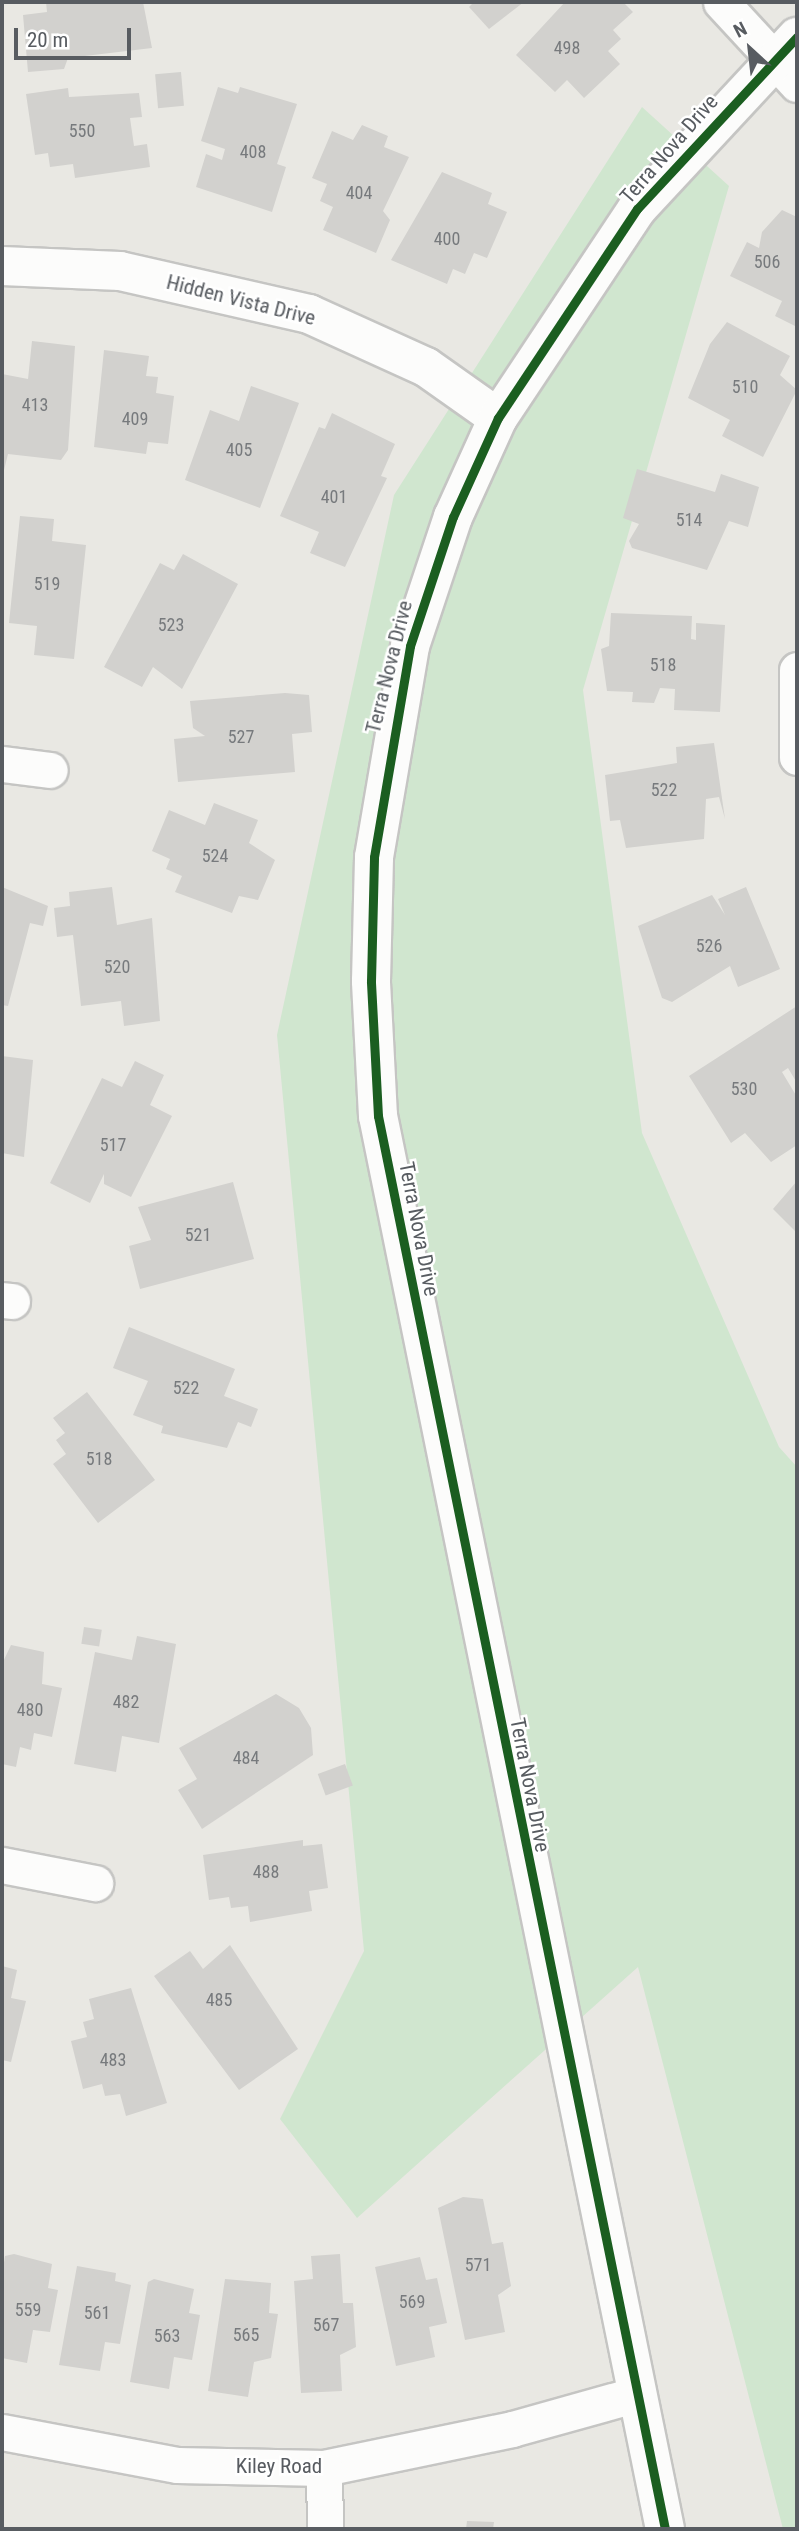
<!DOCTYPE html>
<style>
body{margin:0}
#map{position:relative;width:799px;height:2531px;overflow:hidden;background:#e9e8e3;font-family:"Roboto Condensed",sans-serif}
div>[style]{position:absolute}
.green>*{inset:0;background:#d0e6cf}
.building>*{inset:0;background:#d2d1ce;transform-origin:0 0}
.roads{filter:drop-shadow(2px 0 #c5c5c3) drop-shadow(-2px 0 #c5c5c3) drop-shadow(0 2px #c5c5c3) drop-shadow(0 -2px #c5c5c3)}
.minor>*{height:35px;margin:-17.5px;padding:0 17.5px;transform-origin:17.5px;border-radius:17.5px;background:#fcfcfb}
.tertiary>*{height:38px;margin:-19px;padding:0 19px;transform-origin:19px;border-radius:19px;background:#fcfcfb}
.cycleway>*{height:9px;margin:-4.5px;padding:0 4.5px;transform-origin:4.5px;border-radius:4.5px;background:#1b5e20}
span{translate:-50% -50%;white-space:nowrap;text-align:center;line-height:1.15;-webkit-text-stroke:5px #fff;paint-order:stroke}
.number-label{font-size:18px;color:#777a7d}
.number-label span{-webkit-text-stroke-width:0}
.street-label{font-size:21px;color:#585c61}
.frame{position:absolute;inset:0;border:4px solid #585c61;pointer-events:none}
.north{position:absolute;left:715px;top:14px;width:70px;height:70px;-webkit-text-stroke:5px #fff;paint-order:stroke;rotate:333deg;font-size:19px;font-weight:700;line-height:28px;text-align:center;color:#585c61}
.north::after{content:'';display:block;margin:auto;width:24px;height:32px;background:#585c61;clip-path:polygon(50% 0,100% 100%,50% 72%,0 100%)}
.scale{position:absolute;left:14px;top:28px;width:117px;height:32px;box-sizing:border-box;border:4px solid #585c61;border-top:0;padding-left:9px;font-size:21px;line-height:24px;white-space:nowrap;color:#585c61;-webkit-text-stroke:5px #fff;paint-order:stroke}
</style>
<div id="map">
<div class="green">
<i style="clip-path:polygon(642px 107px,729px 186px,583px 690px,642px 1133px,779px 1447px,797px 1467px,797px 2529px,783px 2529px,638px 1967px,357px 2218px,280px 2119px,364px 1951px,277px 1035px,394px 495px)"></i>
</div>
<div class="building">
<i style="clip-path:polygon(46px 2px,143px 2px,152px 48px,68px 58px,64px 69px,28px 72px,23px 15px,47px 12px)"></i>
<i style="clip-path:polygon(474px 2px,524px 2px,489px 29px,469px 7px)"></i>
<i style="clip-path:polygon(565px 2px,623px 2px,633px 12px,613px 30px,621px 39px,608px 51px,620px 64px,584px 98px,567px 80px,555px 92px,516px 55px)"></i>
<i style="left:181px;top:72px;width:34px;height:26px;rotate:85deg"></i>
<i style="clip-path:polygon(218px 87px,238px 93px,240px 87px,297px 104px,277px 164px,286px 167px,272px 212px,196px 187px,206px 154px,222px 160px,225px 149px,201px 141px)"></i>
<i style="clip-path:polygon(68px 88px,69px 97px,139px 93px,142px 117px,130px 118px,134px 146px,147px 144px,150px 167px,75px 178px,73px 164px,50px 167px,48px 153px,35px 155px,26px 94px)"></i>
<i style="clip-path:polygon(362px 125px,388px 136px,384px 147px,409px 157px,383px 211px,390px 220px,376px 253px,323px 230px,333px 207px,320px 201px,327px 184px,312px 178px,332px 131px,353px 140px)"></i>
<i style="clip-path:polygon(442px 172px,492px 193px,488px 204px,507px 212px,487px 258px,474px 253px,465px 274px,453px 269px,447px 284px,391px 260px)"></i>
<i style="clip-path:polygon(782px 210px,797px 217px,797px 327px,775px 316px,782px 301px,730px 276px,747px 242px,759px 248px,762px 232px)"></i>
<i style="clip-path:polygon(727px 322px,790px 356px,780px 375px,797px 390px,763px 457px,722px 436px,730px 420px,688px 398px,710px 344px)"></i>
<i style="clip-path:polygon(32px 341px,75px 346px,68px 450px,61px 460px,8px 454px,2px 478px,2px 374px,28px 379px)"></i>
<i style="clip-path:polygon(104px 350px,149px 356px,146px 376px,158px 377px,156px 393px,174px 396px,168px 444px,148px 442px,146px 454px,94px 447px)"></i>
<i style="clip-path:polygon(251px 386px,299px 403px,260px 508px,185px 480px,210px 410px,239px 421px)"></i>
<i style="clip-path:polygon(332px 413px,395px 444px,381px 476px,387px 478px,345px 567px,310px 553px,319px 532px,280px 516px,319px 427px,325px 429px)"></i>
<i style="clip-path:polygon(637px 469px,715px 492px,721px 474px,759px 487px,748px 527px,729px 521px,707px 570px,632px 548px,629px 541px,639px 524px,623px 518px)"></i>
<i style="clip-path:polygon(20px 516px,54px 519px,52px 541px,86px 545px,74px 659px,34px 655px,37px 626px,9px 623px)"></i>
<i style="clip-path:polygon(183px 554px,238px 584px,182px 689px,153px 667px,142px 687px,104px 667px,160px 563px,174px 570px)"></i>
<i style="clip-path:polygon(611px 613px,692px 616px,691px 639px,696px 640px,696px 623px,725px 625px,720px 712px,674px 710px,675px 689px,660px 688px,654px 703px,632px 702px,633px 692px,607px 691px,601px 649px,609px 646px)"></i>
<i style="clip-path:polygon(285px 693px,309px 695px,312px 732px,292px 734px,295px 772px,178px 782px,174px 739px,205px 736px,193px 728px,190px 701px)"></i>
<i style="clip-path:polygon(714px 743px,725px 819px,719px 797px,706px 799px,704px 839px,626px 848px,620px 820px,610px 821px,605px 775px,677px 763px,676px 747px)"></i>
<i style="clip-path:polygon(214px 803px,258px 820px,249px 843px,275px 860px,258px 900px,239px 896px,232px 913px,175px 892px,182px 876px,166px 869px,170px 859px,152px 851px,169px 810px,205px 825px)"></i>
<i style="clip-path:polygon(2px 887px,48px 906px,43px 926px,30px 923px,8px 1006px,2px 1005px)"></i>
<i style="clip-path:polygon(112px 887px,117px 925px,152px 918px,160px 1021px,124px 1026px,121px 1001px,81px 1006px,73px 935px,57px 937px,54px 908px,70px 906px,69px 892px)"></i>
<i style="clip-path:polygon(746px 887px,780px 969px,738px 987px,730px 966px,672px 1002px,662px 998px,638px 926px,712px 895px,725px 915px,718px 899px)"></i>
<i style="clip-path:polygon(797px 1006px,797px 1083px,788px 1068px,782px 1072px,797px 1097px,797px 1145px,771px 1162px,745px 1133px,731px 1143px,689px 1076px)"></i>
<i style="clip-path:polygon(2px 1056px,33px 1060px,24px 1157px,2px 1153px)"></i>
<i style="clip-path:polygon(135px 1061px,164px 1075px,150px 1105px,172px 1116px,131px 1197px,104px 1184px,104px 1174px,90px 1203px,50px 1183px,102px 1078px,122px 1087px)"></i>
<i style="clip-path:polygon(797px 1181px,797px 1233px,773px 1209px)"></i>
<i style="clip-path:polygon(233px 1182px,254px 1259px,140px 1289px,129px 1246px,151px 1240px,138px 1207px)"></i>
<i style="clip-path:polygon(129px 1327px,235px 1369px,224px 1396px,258px 1409px,251px 1427px,238px 1422px,227px 1448px,161px 1433px,163px 1426px,133px 1415px,148px 1381px,113px 1368px)"></i>
<i style="clip-path:polygon(87px 1392px,155px 1480px,98px 1523px,53px 1464px,66px 1454px,56px 1440px,65px 1433px,53px 1418px)"></i>
<i style="left:84px;top:1627px;width:18px;height:17px;rotate:9deg"></i>
<i style="clip-path:polygon(137px 1636px,176px 1644px,159px 1743px,122px 1736px,116px 1772px,74px 1764px,95px 1652px,132px 1660px)"></i>
<i style="clip-path:polygon(11px 1645px,44px 1652px,42px 1684px,62px 1688px,52px 1737px,34px 1733px,31px 1750px,20px 1747px,16px 1767px,2px 1764px,2px 1664px)"></i>
<i style="clip-path:polygon(276px 1694px,299px 1708px,311px 1728px,313px 1755px,202px 1829px,178px 1790px,197px 1779px,179px 1748px)"></i>
<i style="left:345px;top:1764px;width:23px;height:29px;rotate:70deg"></i>
<i style="clip-path:polygon(303px 1840px,303px 1846px,322px 1844px,328px 1888px,309px 1891px,312px 1911px,250px 1922px,248px 1906px,231px 1908px,229px 1897px,209px 1900px,203px 1855px)"></i>
<i style="clip-path:polygon(230px 1945px,298px 2049px,239px 2090px,154px 1976px,190px 1951px,203px 1969px)"></i>
<i style="clip-path:polygon(2px 1966px,17px 1970px,11px 1998px,26px 2001px,11px 2062px,2px 2060px)"></i>
<i style="clip-path:polygon(131px 1988px,167px 2103px,126px 2116px,120px 2094px,105px 2096px,102px 2084px,83px 2089px,71px 2041px,87px 2037px,83px 2022px,94px 2019px,89px 1999px)"></i>
<i style="clip-path:polygon(463px 2197px,483px 2199px,492px 2244px,503px 2242px,511px 2286px,498px 2295px,505px 2332px,465px 2340px,438px 2208px)"></i>
<i style="clip-path:polygon(14px 2254px,52px 2264px,48px 2288px,58px 2290px,50px 2332px,33px 2330px,27px 2363px,2px 2358px,2px 2276px,5px 2256px)"></i>
<i style="clip-path:polygon(340px 2254px,343px 2303px,353px 2303px,356px 2347px,340px 2355px,342px 2391px,301px 2393px,294px 2281px,313px 2279px,311px 2256px)"></i>
<i style="clip-path:polygon(420px 2257px,426px 2280px,437px 2278px,447px 2323px,429px 2327px,435px 2357px,396px 2366px,375px 2267px)"></i>
<i style="clip-path:polygon(77px 2266px,116px 2273px,115px 2281px,131px 2285px,120px 2344px,105px 2342px,100px 2371px,59px 2365px)"></i>
<i style="clip-path:polygon(154px 2279px,194px 2289px,189px 2313px,200px 2315px,192px 2360px,174px 2357px,169px 2389px,130px 2382px,148px 2282px)"></i>
<i style="clip-path:polygon(225px 2279px,271px 2283px,269px 2313px,278px 2314px,271px 2358px,254px 2362px,248px 2397px,208px 2391px)"></i>
<i style="clip-path:polygon(467px 2521px,494px 2522px,493px 2529px,466px 2529px)"></i>
</div>
<div class="roads">
<div class="minor">
<i style="left:721px;top:2px;width:112px;rotate:47.2deg"></i>
<i style="left:797px;top:670px;width:87px;rotate:90deg"></i>
<i style="left:2px;top:764px;width:48px;rotate:7.1deg"></i>
<i style="left:2px;top:1300px;width:10px;rotate:6deg"></i>
<i style="left:2px;top:1865px;width:95px;rotate:11deg"></i>
<i style="left:2px;top:2432px;width:178px;rotate:10.7deg"></i>
<i style="left:177px;top:2465px;width:147px;rotate:1.2deg"></i>
<i style="left:324px;top:2468px;width:192px;rotate:-11.7deg"></i>
<i style="left:512px;top:2429px;width:127px;rotate:-15.6deg"></i>
<i style="left:324px;top:2468px;width:61px;rotate:89.1deg"></i>
</div>
<div class="tertiary">
<i style="left:2px;top:266px;width:118px;rotate:2.4deg"></i>
<i style="left:120px;top:271px;width:194px;rotate:12.8deg"></i>
<i style="left:309px;top:314px;width:128px;rotate:24.4deg"></i>
<i style="left:426px;top:367px;width:88px;rotate:35.3deg"></i>
<i style="left:665px;top:2529px;width:1442px;rotate:-101.48deg"></i>
<i style="left:378px;top:1116px;width:135px;rotate:-93deg"></i>
<i style="left:371px;top:981px;width:124px;rotate:-88.6deg"></i>
<i style="left:374px;top:857px;width:214px;rotate:-80.3deg"></i>
<i style="left:410px;top:646px;width:136px;rotate:-71.6deg"></i>
<i style="left:453px;top:517px;width:109px;rotate:-65.6deg"></i>
<i style="left:498px;top:418px;width:251px;rotate:-56.4deg"></i>
<i style="left:637px;top:209px;width:235px;rotate:-47.1deg"></i>
</div>
</div>
<div class="cycleway">
<i style="left:665px;top:2529px;width:1442px;rotate:-101.48deg"></i>
<i style="left:378px;top:1116px;width:135px;rotate:-93deg"></i>
<i style="left:371px;top:981px;width:124px;rotate:-88.6deg"></i>
<i style="left:374px;top:857px;width:214px;rotate:-80.3deg"></i>
<i style="left:410px;top:646px;width:136px;rotate:-71.6deg"></i>
<i style="left:453px;top:517px;width:109px;rotate:-65.6deg"></i>
<i style="left:498px;top:418px;width:251px;rotate:-56.4deg"></i>
<i style="left:637px;top:209px;width:235px;rotate:-47.1deg"></i>
</div>
<div class="number-label">
<span style="left:567px;top:48px">498</span>
<span style="left:82px;top:131px">550</span>
<span style="left:253px;top:152px">408</span>
<span style="left:359px;top:193px">404</span>
<span style="left:447px;top:239px">400</span>
<span style="left:767px;top:262px">506</span>
<span style="left:745px;top:387px">510</span>
<span style="left:35px;top:405px">413</span>
<span style="left:135px;top:419px">409</span>
<span style="left:239px;top:450px">405</span>
<span style="left:334px;top:497px">401</span>
<span style="left:689px;top:520px">514</span>
<span style="left:47px;top:584px">519</span>
<span style="left:171px;top:625px">523</span>
<span style="left:663px;top:665px">518</span>
<span style="left:241px;top:737px">527</span>
<span style="left:664px;top:790px">522</span>
<span style="left:215px;top:856px">524</span>
<span style="left:709px;top:946px">526</span>
<span style="left:117px;top:967px">520</span>
<span style="left:744px;top:1089px">530</span>
<span style="left:113px;top:1145px">517</span>
<span style="left:198px;top:1235px">521</span>
<span style="left:186px;top:1388px">522</span>
<span style="left:99px;top:1459px">518</span>
<span style="left:126px;top:1702px">482</span>
<span style="left:30px;top:1710px">480</span>
<span style="left:246px;top:1758px">484</span>
<span style="left:266px;top:1872px">488</span>
<span style="left:219px;top:2000px">485</span>
<span style="left:113px;top:2060px">483</span>
<span style="left:478px;top:2265px">571</span>
<span style="left:412px;top:2302px">569</span>
<span style="left:28px;top:2310px">559</span>
<span style="left:97px;top:2313px">561</span>
<span style="left:326px;top:2325px">567</span>
<span style="left:246px;top:2335px">565</span>
<span style="left:167px;top:2336px">563</span>
</div>
<div class="street-label">
<span style="left:669px;top:149px;rotate:-49deg">Terra Nova Drive</span>
<span style="left:241px;top:300px;rotate:14deg">Hidden Vista Drive</span>
<span style="left:389px;top:667px;rotate:-76deg">Terra Nova Drive</span>
<span style="left:419px;top:1229px;rotate:79deg">Terra Nova Drive</span>
<span style="left:530px;top:1785px;rotate:79deg">Terra Nova Drive</span>
<span style="left:279px;top:2466px">Kiley Road</span>
</div>
<div class="frame"></div>
<div class="north">N</div>
<div class="scale">20 m</div>
</div>
